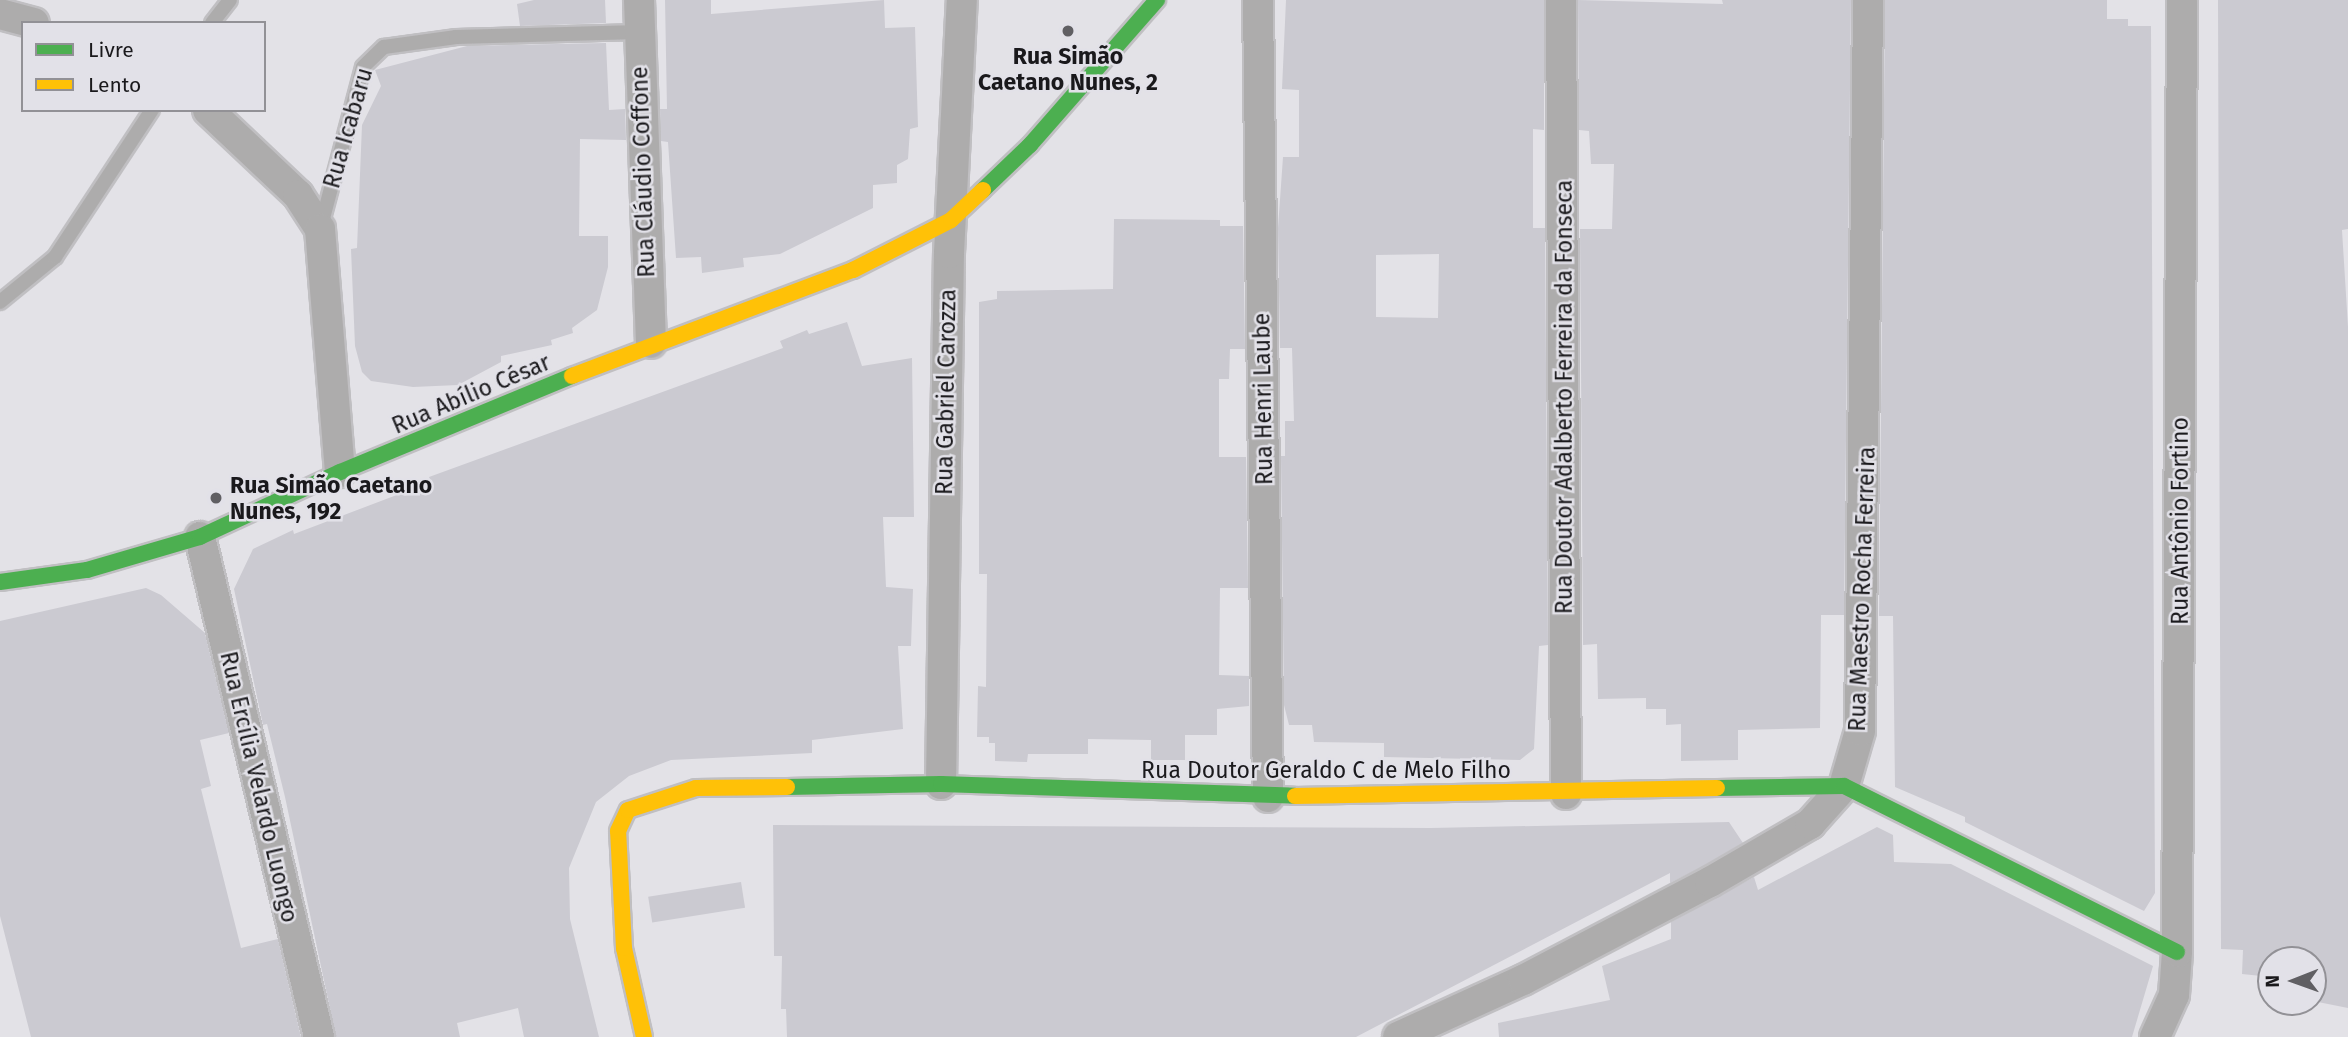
<!DOCTYPE html>
<meta charset="utf-8">
<style>
body{margin:0}
#map{position:relative;width:2348px;height:1037px;overflow:hidden;background:#e3e2e7;font-family:"Fira Sans",sans-serif}
div>[style]{position:absolute}
.building>*{inset:0;background:#cbcad1;transform-origin:0 0}
.roads{filter:drop-shadow(2px 0 #c0bfc2) drop-shadow(-2px 0 #c0bfc2) drop-shadow(0 2px #c0bfc2) drop-shadow(0 -2px #c0bfc2)}
.lane>*{height:14px;margin:-7px;padding:0 7px;transform-origin:7px;border-radius:7px;background:#adacac}
.street>*{height:30px;margin:-15px;padding:0 15px;transform-origin:15px;border-radius:15px;background:#adacac}
.fast>*{height:16px;margin:-8px;padding:0 8px;transform-origin:8px;border-radius:8px;background:#4caf50}
.slow>*{height:16px;margin:-8px;padding:0 8px;transform-origin:8px;border-radius:8px;background:#ffc107}
.dots>*{width:19px;height:19px;translate:-50% -50%;box-sizing:border-box;border:4px solid #e2e1e8;border-radius:50%}
span{translate:-50% -50%;white-space:nowrap;text-align:center;line-height:1.15;-webkit-text-stroke:5px #e2e1e8;paint-order:stroke}
.poi-label{font-size:23px;color:#1a191c;font-weight:700}
.left{translate:0 -50%;text-align:left}
.street-label{font-size:23px;color:#1a191c}
.legend{position:absolute;left:21px;top:21px;width:245px;height:91px;box-sizing:border-box;background:#e2e1e8;border:2px solid #929196;margin:0;padding:9px 12px;list-style:none;font-size:21px;color:#1a191c}
.legend li{display:flex;align-items:center;gap:14px;height:35px}
.legend b{width:35px;border:2px solid #929196}
.north{position:absolute;left:2257px;top:946px;width:70px;height:70px;box-sizing:border-box;background:#e2e1e8;border:2px solid #929196;border-radius:50%;rotate:269deg;font-size:19px;font-weight:700;line-height:28px;text-align:center;color:#1a191c}
.north::after{content:'';display:block;margin:auto;width:24px;height:32px;background:#605f63;clip-path:polygon(50% 0,100% 100%,50% 72%,0 100%)}
</style>
<div id="map">
<div class="building">
<i style="clip-path:polygon(534px 0,605px 0,606px 23px,520px 26px,517px 4px)"></i>
<i style="clip-path:polygon(665px 0,711px 0,711px 14px,884px 0,885px 28px,915px 27px,918px 127px,910px 129px,908px 159px,897px 165px,897px 183px,873px 185px,873px 208px,780px 254px,743px 258px,744px 267px,702px 273px,701px 257px,676px 258px,668px 142px,661px 141px,660px 109px,667px 109px)"></i>
<i style="clip-path:polygon(evenodd,1286px 0,1544px 0,1544px 130px,1533px 129px,1533px 228px,1545px 228px,1548px 645px,1539px 646px,1534px 749px,1520px 760px,1384px 757px,1384px 743px,1314px 742px,1312px 725px,1289px 725px,1284px 705px,1281px 456px,1285px 456px,1285px 421px,1294px 421px,1292px 348px,1280px 348px,1278px 228px,1283px 157px,1299px 157px,1299px 90px,1282px 89px,1286px 0,1439px 254px,1438px 318px,1376px 317px,1376px 255px,1439px 254px)"></i>
<i style="clip-path:polygon(1578px 0,1723px 4px,1722px 0,1851px 0,1844px 615px,1821px 615px,1820px 728px,1738px 730px,1738px 760px,1681px 761px,1681px 724px,1666px 725px,1666px 709px,1646px 709px,1646px 698px,1598px 699px,1597px 644px,1583px 645px,1580px 229px,1612px 229px,1614px 164px,1591px 164px,1589px 131px,1579px 130px)"></i>
<i style="clip-path:polygon(1885px 0,2107px 0,2107px 19px,2128px 19px,2128px 26px,2151px 26px,2155px 893px,2144px 911px,1965px 822px,1965px 817px,1895px 787px,1893px 616px,1879px 616px)"></i>
<i style="clip-path:polygon(2218px 0,2348px 0,2348px 229px,2342px 230px,2348px 327px,2348px 1008px,2313px 1001px,2313px 960px,2271px 960px,2271px 977px,2242px 974px,2243px 950px,2221px 949px)"></i>
<i style="clip-path:polygon(606px 43px,609px 110px,625px 109px,626px 140px,580px 139px,579px 236px,608px 236px,608px 267px,597px 310px,572px 328px,573px 333px,551px 340px,552px 345px,501px 356px,501px 362px,458px 385px,413px 387px,371px 381px,362px 372px,355px 346px,351px 249px,357px 248px,362px 125px,381px 86px,375px 70px,467px 46px)"></i>
<i style="clip-path:polygon(1114px 219px,1220px 220px,1220px 226px,1243px 226px,1245px 349px,1230px 349px,1229px 379px,1219px 379px,1219px 457px,1246px 457px,1248px 588px,1220px 588px,1219px 675px,1249px 676px,1249px 706px,1217px 709px,1217px 735px,1185px 735px,1185px 760px,1151px 760px,1151px 740px,1088px 739px,1088px 754px,1028px 754px,1027px 762px,995px 761px,995px 743px,989px 743px,989px 737px,977px 737px,978px 686px,986px 687px,987px 574px,979px 574px,979px 302px,997px 299px,997px 291px,1113px 289px)"></i>
<i style="clip-path:polygon(847px 322px,862px 366px,912px 358px,914px 517px,883px 517px,886px 587px,913px 589px,911px 646px,898px 646px,903px 729px,812px 740px,812px 753px,671px 760px,629px 776px,596px 802px,569px 868px,570px 919px,599px 1037px,524px 1037px,518px 1008px,457px 1023px,460px 1037px,336px 1037px,285px 797px,267px 724px,263px 725px,234px 589px,253px 549px,293px 530px,294px 534px,431px 482px,429px 477px,783px 348px,780px 341px,807px 330px,809px 334px)"></i>
<i style="clip-path:polygon(146px 588px,161px 595px,205px 633px,229px 733px,200px 740px,211px 786px,201px 789px,241px 948px,278px 939px,301px 1037px,31px 1037px,0 916px,0 621px)"></i>
<i style="clip-path:polygon(1729px 822px,1743px 843px,1702px 867px,1670px 883px,1670px 873px,1356px 1037px,787px 1037px,786px 1009px,781px 1009px,782px 956px,774px 956px,773px 825px,1431px 828px)"></i>
<i style="clip-path:polygon(1877px 827px,1893px 835px,1894px 862px,1951px 864px,2153px 966px,2132px 1037px,1499px 1037px,1498px 1023px,1610px 1000px,1602px 966px,1671px 939px,1671px 922px,1754px 877px,1758px 890px)"></i>
<i style="left:741px;top:882px;width:26px;height:94px;rotate:81deg"></i>
</div>
<div class="roads">
<div class="lane">
<i style="left:212px;top:23px;width:29px;rotate:-52deg"></i>
<i style="left:321px;top:226px;width:164px;rotate:-75.2deg"></i>
<i style="left:363px;top:67px;width:29px;rotate:-44deg"></i>
<i style="left:384px;top:47px;width:73px;rotate:-7.9deg"></i>
<i style="left:456px;top:37px;width:183px;rotate:-1.6deg"></i>
<i style="left:0;top:302px;width:71px;rotate:-39.3deg"></i>
<i style="left:55px;top:257px;width:176px;rotate:-56.6deg"></i>
</div>
<div class="street">
<i style="left:639px;top:0;width:343px;rotate:88deg"></i>
<i style="left:1258px;top:0;width:797px;rotate:89.28deg"></i>
<i style="left:1561px;top:0;width:794px;rotate:89.64deg"></i>
<i style="left:0;top:14px;width:35px;rotate:15deg"></i>
<i style="left:208px;top:110px;width:124px;rotate:43.4deg"></i>
<i style="left:298px;top:195px;width:40px;rotate:57.1deg"></i>
<i style="left:320px;top:229px;width:244px;rotate:85.3deg"></i>
<i style="left:200px;top:537px;width:514px;rotate:76.61deg"></i>
<i style="left:941px;top:784px;width:531px;rotate:-89.14deg"></i>
<i style="left:949px;top:253px;width:253px;rotate:-87.1deg"></i>
<i style="left:1398px;top:1037px;width:137px;rotate:-24.5deg"></i>
<i style="left:1523px;top:980px;width:211px;rotate:-27.7deg"></i>
<i style="left:1710px;top:882px;width:116px;rotate:-30.1deg"></i>
<i style="left:1810px;top:824px;width:51px;rotate:-48.2deg"></i>
<i style="left:1844px;top:786px;width:57px;rotate:-73.8deg"></i>
<i style="left:1860px;top:731px;width:731px;rotate:-89.37deg"></i>
<i style="left:2155px;top:1037px;width:46px;rotate:-65.7deg"></i>
<i style="left:2174px;top:995px;width:43px;rotate:-86deg"></i>
<i style="left:2177px;top:952px;width:952px;rotate:-89.7deg"></i>
</div>
<div class="fast">
<i style="left:983px;top:190px;width:65px;rotate:-43.8deg"></i>
<i style="left:1030px;top:145px;width:193px;rotate:-48.8deg"></i>
<i style="left:0;top:582px;width:88px;rotate:-7.9deg"></i>
<i style="left:87px;top:570px;width:118px;rotate:-16.3deg"></i>
<i style="left:200px;top:537px;width:154px;rotate:-24.9deg"></i>
<i style="left:340px;top:472px;width:251px;rotate:-22.5deg"></i>
<i style="left:787px;top:787px;width:154px;rotate:-1.1deg"></i>
<i style="left:941px;top:784px;width:354px;rotate:1.9deg"></i>
<i style="left:1717px;top:788px;width:127px;rotate:-0.9deg"></i>
<i style="left:1844px;top:786px;width:372px;rotate:26.5deg"></i>
</div>
<div class="slow">
<i style="left:572px;top:376px;width:300px;rotate:-20.7deg"></i>
<i style="left:853px;top:270px;width:110px;rotate:-27deg"></i>
<i style="left:951px;top:220px;width:44px;rotate:-43.2deg"></i>
<i style="left:1295px;top:796px;width:422px;rotate:-1.1deg"></i>
<i style="left:644px;top:1037px;width:91px;rotate:-102.7deg"></i>
<i style="left:624px;top:948px;width:117px;rotate:-92.9deg"></i>
<i style="left:618px;top:831px;width:23px;rotate:-65deg"></i>
<i style="left:628px;top:810px;width:71px;rotate:-17.9deg"></i>
<i style="left:696px;top:788px;width:91px;rotate:-0.6deg"></i>
</div>
</div>
<div class="dots">
<i style="left:1068px;top:31px;background:#605f63"></i>
<i style="left:216px;top:498px;background:#605f63"></i>
</div>
<div class="poi-label">
<span style="left:1068px;top:69px">Rua Simão<br>Caetano Nunes, 2</span>
<span class="left" style="left:230px;top:498px">Rua Simão Caetano<br>Nunes, 192</span>
</div>
<div class="street-label">
<span style="left:348px;top:128px;rotate:-74deg">Rua Icabaru</span>
<span style="left:643px;top:172px;rotate:-92deg">Rua Cláudio Coffone</span>
<span style="left:946px;top:392px;rotate:-89deg">Rua Gabriel Carozza</span>
<span style="left:471px;top:394px;rotate:-23deg">Rua Abílio César</span>
<span style="left:1564px;top:397px;rotate:-90deg">Rua Doutor Adalberto Ferreira da Fonseca</span>
<span style="left:1263px;top:399px;rotate:-91deg">Rua Henri Laube</span>
<span style="left:2180px;top:521px;rotate:-90deg">Rua Antônio Fortino</span>
<span style="left:1862px;top:589px;rotate:-88deg">Rua Maestro Rocha Ferreira</span>
<span style="left:1326px;top:770px">Rua Doutor Geraldo C de Melo Filho</span>
<span style="left:259px;top:787px;rotate:77deg">Rua Ercília Velardo Luongo</span>
</div>
<ul class="legend">
<li><b style="height:9px;background:#4caf50"></b>Livre</li>
<li><b style="height:9px;background:#ffc107"></b>Lento</li>
</ul>
<div class="north">N</div>
</div>
